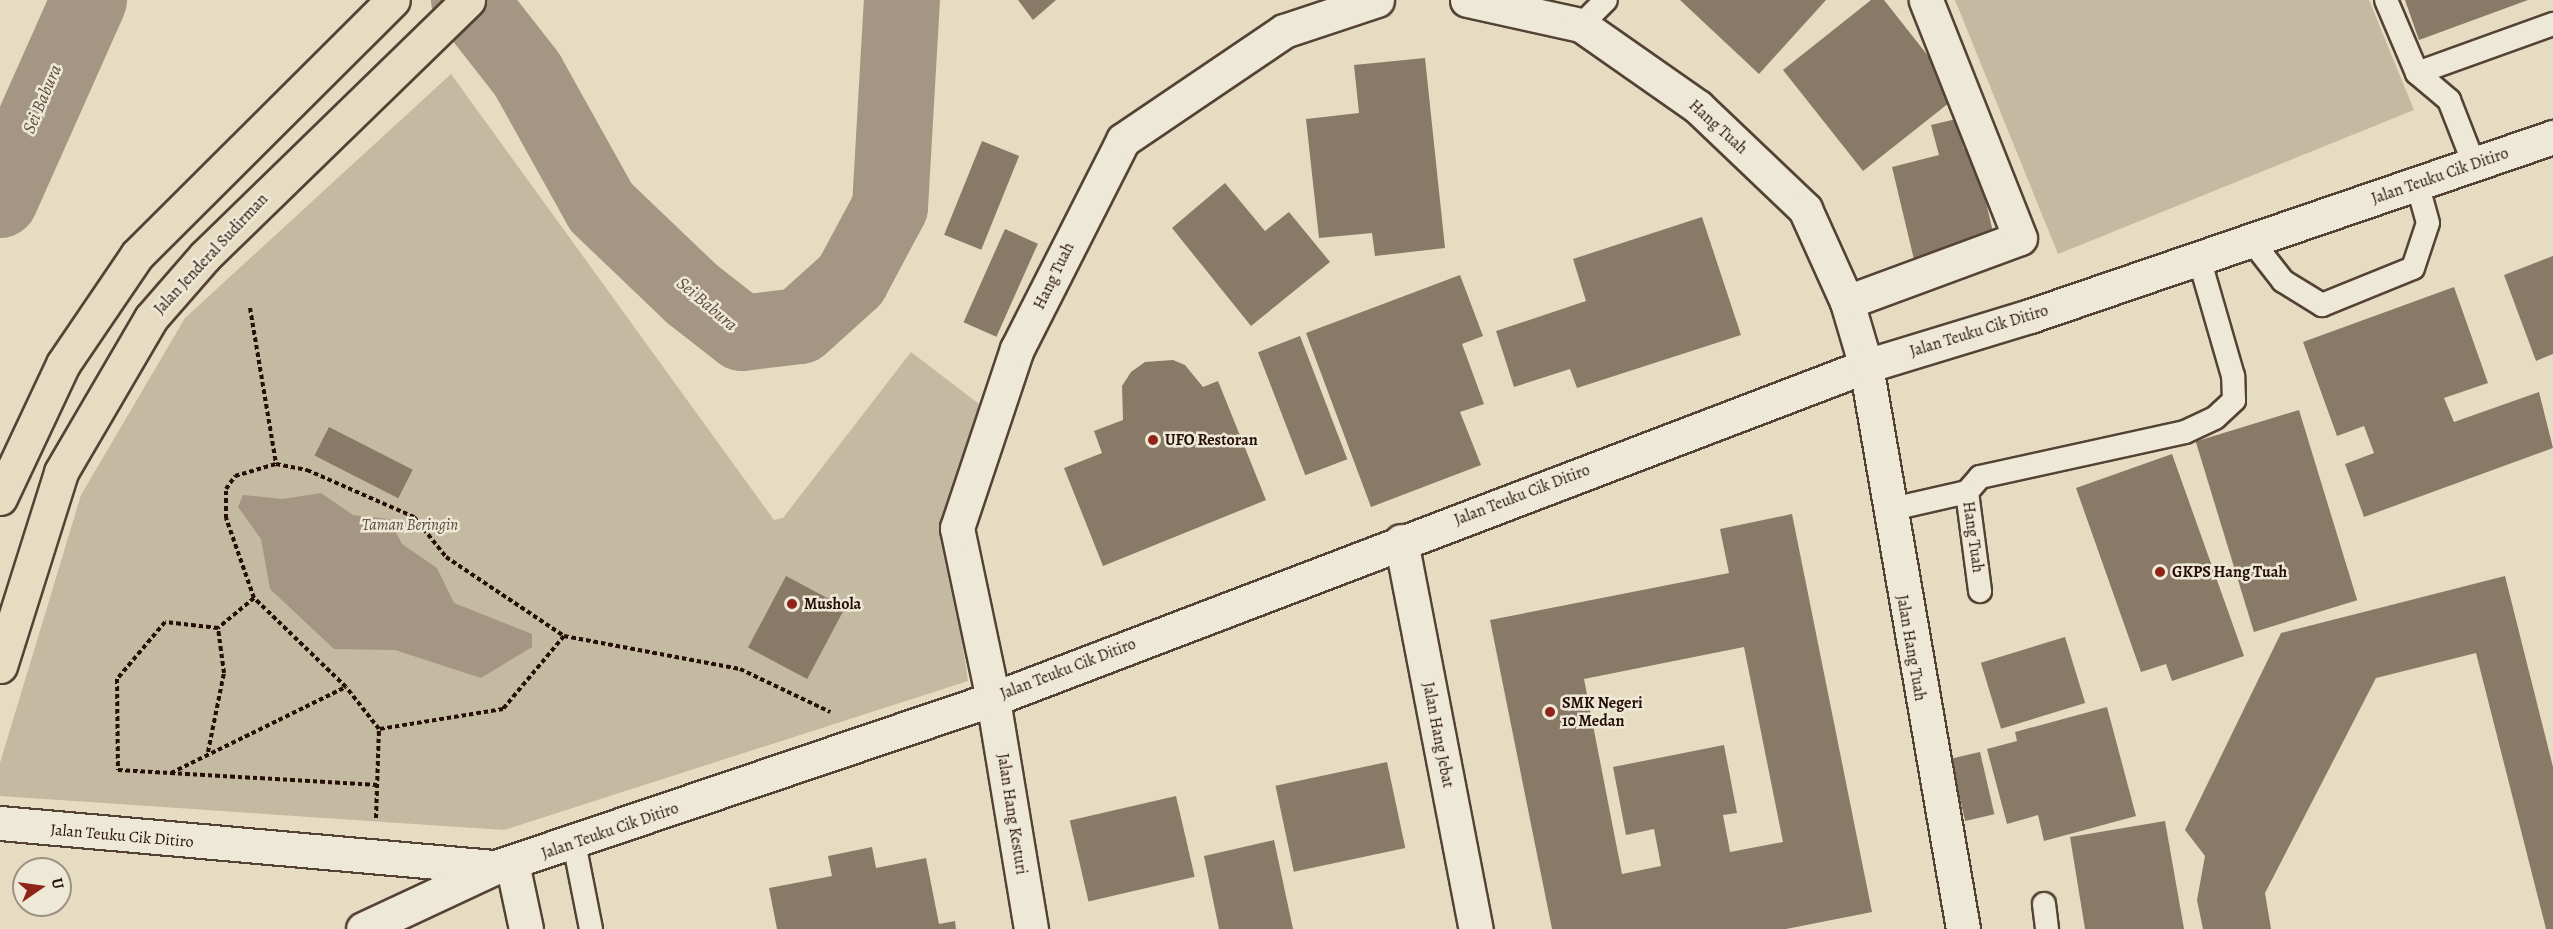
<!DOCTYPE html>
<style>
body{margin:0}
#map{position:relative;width:2553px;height:929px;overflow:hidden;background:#e5dcc1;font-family:Alegreya,serif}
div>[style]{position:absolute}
.green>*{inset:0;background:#c4b9a1}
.water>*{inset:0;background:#a49682}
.river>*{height:76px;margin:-38px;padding:0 38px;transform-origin:38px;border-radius:38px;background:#a49682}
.building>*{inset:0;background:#897a68;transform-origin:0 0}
.path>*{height:4px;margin-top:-2px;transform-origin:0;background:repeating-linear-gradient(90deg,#250f07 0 4.5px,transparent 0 7.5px)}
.roads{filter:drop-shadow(2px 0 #554236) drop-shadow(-2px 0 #554236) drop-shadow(0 2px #554236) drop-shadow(0 -2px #554236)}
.lane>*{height:22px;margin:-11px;padding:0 11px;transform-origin:11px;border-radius:11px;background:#eee8d7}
.street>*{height:33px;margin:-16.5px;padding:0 16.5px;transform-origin:16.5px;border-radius:16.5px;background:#eee8d7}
.secondary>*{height:33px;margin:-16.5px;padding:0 16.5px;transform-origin:16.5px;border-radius:16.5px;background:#eee8d7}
.primary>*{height:33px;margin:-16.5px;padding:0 16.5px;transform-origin:16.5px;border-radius:16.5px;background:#e5dcc1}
.dots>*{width:16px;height:16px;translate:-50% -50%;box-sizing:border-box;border:3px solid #eee8d7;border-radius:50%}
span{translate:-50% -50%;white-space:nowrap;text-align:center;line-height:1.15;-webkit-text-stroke:5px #eee8d7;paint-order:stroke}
.street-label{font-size:16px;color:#250f07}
.poi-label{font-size:16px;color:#250f07;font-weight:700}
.left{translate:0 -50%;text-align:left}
.park-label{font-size:16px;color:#5d4a3d;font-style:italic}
.water-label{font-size:18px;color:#5e4c3e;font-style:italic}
.north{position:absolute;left:12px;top:857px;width:60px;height:60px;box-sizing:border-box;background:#eee8d7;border:2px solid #9e9184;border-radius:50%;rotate:77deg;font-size:16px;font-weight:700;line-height:24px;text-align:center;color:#250f07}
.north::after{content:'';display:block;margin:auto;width:21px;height:27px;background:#8f2418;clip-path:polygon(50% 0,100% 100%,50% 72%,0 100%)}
</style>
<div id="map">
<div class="green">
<i style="clip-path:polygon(1955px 0,2369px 0,2414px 110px,2058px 254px)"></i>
<i style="clip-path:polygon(451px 74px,774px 520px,783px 518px,911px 352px,979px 404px,946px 535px,968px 681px,504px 830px,0 796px,0 763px,81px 495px,185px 318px)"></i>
</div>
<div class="water">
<i style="clip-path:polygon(321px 493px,353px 515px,389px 519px,402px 544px,437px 568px,454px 603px,532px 634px,532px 647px,481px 678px,395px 650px,334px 649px,270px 589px,261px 539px,238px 507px,243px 495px,283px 499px)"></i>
</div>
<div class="river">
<i style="left:469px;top:0;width:94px;rotate:51.9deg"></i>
<i style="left:527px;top:74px;width:152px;rotate:60.9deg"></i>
<i style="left:601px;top:207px;width:126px;rotate:43.7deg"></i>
<i style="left:692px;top:294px;width:63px;rotate:38deg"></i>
<i style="left:742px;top:333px;width:58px;rotate:-6.9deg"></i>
<i style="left:800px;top:326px;width:69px;rotate:-42deg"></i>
<i style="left:851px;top:280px;width:83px;rotate:-61.9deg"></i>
<i style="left:890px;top:207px;width:207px;rotate:-86.7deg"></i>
<i style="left:0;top:200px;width:219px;rotate:-66deg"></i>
</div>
<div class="building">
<i style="clip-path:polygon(1018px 0,1056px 0,1033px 20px)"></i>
<i style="clip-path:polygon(1680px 0,1826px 0,1759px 74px)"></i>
<i style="clip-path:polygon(1871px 0,1884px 0,1959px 95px,1863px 171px,1783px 70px)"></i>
<i style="clip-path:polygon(2405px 0,2528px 0,2419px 40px)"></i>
<i style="clip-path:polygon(1425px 58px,1445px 248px,1375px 256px,1372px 233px,1319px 238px,1306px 119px,1359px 113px,1354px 65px)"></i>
<i style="clip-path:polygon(1956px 119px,1964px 149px,1973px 147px,1996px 245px,1915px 264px,1892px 167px,1939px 155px,1931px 125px)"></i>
<i style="left:982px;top:141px;width:40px;height:101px;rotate:22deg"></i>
<i style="clip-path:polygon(1225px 183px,1265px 231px,1289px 212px,1330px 262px,1251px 326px,1172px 228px)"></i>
<i style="clip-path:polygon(1702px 217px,1741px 335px,1577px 388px,1570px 369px,1514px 387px,1496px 331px,1586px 301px,1573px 259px)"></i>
<i style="left:1005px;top:229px;width:36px;height:102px;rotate:24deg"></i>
<i style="clip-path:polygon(2553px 256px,2553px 354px,2536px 361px,2504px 275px)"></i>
<i style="clip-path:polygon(1460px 275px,1483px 336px,1462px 344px,1484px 404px,1460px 412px,1481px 465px,1371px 507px,1306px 333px)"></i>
<i style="clip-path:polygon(2454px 287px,2488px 383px,2444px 398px,2454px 422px,2539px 392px,2553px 448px,2364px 517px,2345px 464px,2374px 453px,2364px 426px,2337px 436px,2303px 342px)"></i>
<i style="left:1300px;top:336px;width:132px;height:45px;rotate:69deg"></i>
<i style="clip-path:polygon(1173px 360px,1185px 365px,1203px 387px,1218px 381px,1266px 500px,1103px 566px,1064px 468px,1102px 453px,1094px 431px,1123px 420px,1122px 386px,1131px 372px,1145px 362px)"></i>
<i style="left:2299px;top:410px;width:199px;height:108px;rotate:73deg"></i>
<i style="left:329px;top:427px;width:94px;height:32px;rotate:27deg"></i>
<i style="clip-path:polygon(2172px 454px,2244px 656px,2172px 681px,2166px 664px,2141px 672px,2076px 488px)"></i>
<i style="clip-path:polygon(evenodd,1792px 514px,1872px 912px,1786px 929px,1552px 929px,1490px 620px,1729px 573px,1720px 529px,1792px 514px,1744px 647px,1783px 842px,1730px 852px,1723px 815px,1737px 813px,1724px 745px,1613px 767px,1626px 835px,1654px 829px,1661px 866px,1622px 874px,1584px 679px,1744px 647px)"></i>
<i style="left:786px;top:576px;width:67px;height:81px;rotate:28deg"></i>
<i style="clip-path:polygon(2505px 576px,2553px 767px,2553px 929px,2546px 929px,2476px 653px,2376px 678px,2265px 893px,2271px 929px,2203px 929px,2197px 900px,2205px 856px,2185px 830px,2281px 633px)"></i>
<i style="left:2065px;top:637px;width:69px;height:88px;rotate:73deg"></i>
<i style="clip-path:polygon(2107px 707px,2136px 816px,2044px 841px,2038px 815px,2007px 824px,1987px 749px,2017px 741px,2015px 732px)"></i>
<i style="left:1980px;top:752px;width:64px;height:30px;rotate:77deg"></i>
<i style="left:1387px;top:762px;width:88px;height:114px;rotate:78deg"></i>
<i style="left:1176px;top:796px;width:83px;height:109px;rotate:77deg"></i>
<i style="clip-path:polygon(2165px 821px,2184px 929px,2085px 929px,2070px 837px)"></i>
<i style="clip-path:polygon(1274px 840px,1293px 929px,1219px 929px,1204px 856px)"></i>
<i style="clip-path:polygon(872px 847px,876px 868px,926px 858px,939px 924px,955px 921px,956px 929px,777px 929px,769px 888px,832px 876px,828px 856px)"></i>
</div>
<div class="path">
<i style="left:250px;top:308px;width:158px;rotate:80.5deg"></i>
<i style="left:254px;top:598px;width:47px;rotate:140.2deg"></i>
<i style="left:218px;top:628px;width:53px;rotate:-173.5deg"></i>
<i style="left:165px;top:622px;width:75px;rotate:130.1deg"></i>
<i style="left:117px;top:679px;width:91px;rotate:89.4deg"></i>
<i style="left:118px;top:770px;width:260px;rotate:3.3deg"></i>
<i style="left:564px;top:636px;width:95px;rotate:129.9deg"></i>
<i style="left:503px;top:709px;width:126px;rotate:170.8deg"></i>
<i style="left:379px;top:729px;width:53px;rotate:-128.2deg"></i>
<i style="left:346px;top:687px;width:128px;rotate:-135.9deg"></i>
<i style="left:254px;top:598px;width:85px;rotate:-109.3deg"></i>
<i style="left:226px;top:518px;width:29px;rotate:-90deg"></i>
<i style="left:226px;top:489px;width:16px;rotate:-55deg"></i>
<i style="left:235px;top:476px;width:43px;rotate:-16.3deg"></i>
<i style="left:276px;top:464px;width:32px;rotate:11deg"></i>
<i style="left:307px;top:470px;width:117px;rotate:23.7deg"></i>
<i style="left:414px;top:517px;width:51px;rotate:51.3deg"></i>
<i style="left:446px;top:557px;width:142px;rotate:33.8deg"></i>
<i style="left:564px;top:636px;width:179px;rotate:10.6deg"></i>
<i style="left:740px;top:669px;width:100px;rotate:25.5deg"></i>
<i style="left:208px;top:752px;width:81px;rotate:-78.6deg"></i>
<i style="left:224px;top:673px;width:45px;rotate:-97.6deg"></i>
<i style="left:171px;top:773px;width:195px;rotate:-26.2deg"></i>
<i style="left:376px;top:818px;width:89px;rotate:-88.1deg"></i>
</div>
<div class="roads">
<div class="lane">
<i style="left:2386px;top:0;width:79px;rotate:67deg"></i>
<i style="left:2417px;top:73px;width:42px;rotate:40.2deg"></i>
<i style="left:2449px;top:100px;width:69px;rotate:68.7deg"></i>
<i style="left:1581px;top:25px;width:35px;rotate:-45deg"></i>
<i style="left:2417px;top:73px;width:145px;rotate:-19.8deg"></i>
<i style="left:2251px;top:240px;width:52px;rotate:52deg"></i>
<i style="left:2283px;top:281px;width:46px;rotate:31.6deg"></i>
<i style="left:2322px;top:305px;width:98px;rotate:-22.1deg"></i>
<i style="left:2413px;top:268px;width:47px;rotate:-71.6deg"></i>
<i style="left:2428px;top:223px;width:41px;rotate:-105.4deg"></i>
<i style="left:1967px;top:492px;width:20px;rotate:-49deg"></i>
<i style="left:1980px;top:477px;width:210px;rotate:-12.4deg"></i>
<i style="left:2185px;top:432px;width:33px;rotate:-25deg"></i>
<i style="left:2215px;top:418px;width:26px;rotate:-43deg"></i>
<i style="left:2234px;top:400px;width:24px;rotate:-92deg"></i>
<i style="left:2233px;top:376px;width:123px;rotate:-106.1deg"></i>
<i style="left:1888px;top:510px;width:81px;rotate:-12.8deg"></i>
<i style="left:1967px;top:492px;width:100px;rotate:82.5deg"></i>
<i style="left:574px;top:843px;width:88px;rotate:78.8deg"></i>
<i style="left:2044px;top:904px;width:25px;rotate:83deg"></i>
</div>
<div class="street">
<i style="left:1467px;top:0;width:117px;rotate:12.4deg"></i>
<i style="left:1581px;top:25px;width:143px;rotate:35deg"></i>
<i style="left:1698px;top:107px;width:148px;rotate:43.6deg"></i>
<i style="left:1805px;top:209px;width:102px;rotate:65.7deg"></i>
<i style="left:1847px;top:302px;width:67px;rotate:73.5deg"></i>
<i style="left:1866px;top:366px;width:571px;rotate:80.22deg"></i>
<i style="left:1847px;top:302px;width:184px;rotate:-20.3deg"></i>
<i style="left:2020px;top:238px;width:256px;rotate:-111.6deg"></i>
<i style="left:1401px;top:541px;width:395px;rotate:79.1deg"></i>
<i style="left:512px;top:863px;width:67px;rotate:78deg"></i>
<i style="left:1031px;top:929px;width:233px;rotate:-99.4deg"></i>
<i style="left:993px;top:699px;width:175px;rotate:-101.9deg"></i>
<i style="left:957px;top:528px;width:189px;rotate:-71.5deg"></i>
<i style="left:1017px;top:349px;width:234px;rotate:-63.1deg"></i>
<i style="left:1123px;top:140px;width:194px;rotate:-34.1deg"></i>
<i style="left:1284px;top:31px;width:98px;rotate:-18.4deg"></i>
</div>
<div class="secondary">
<i style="left:0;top:823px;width:496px;rotate:5.1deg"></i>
<i style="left:363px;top:929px;width:147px;rotate:-25deg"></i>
<i style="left:496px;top:867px;width:525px;rotate:-18.68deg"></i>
<i style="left:993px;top:699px;width:934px;rotate:-20.88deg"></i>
<i style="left:1866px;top:366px;width:171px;rotate:-17deg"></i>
<i style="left:2030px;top:316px;width:553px;rotate:-18.89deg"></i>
</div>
<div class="primary">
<i style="left:0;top:498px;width:148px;rotate:-64.8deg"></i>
<i style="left:63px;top:364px;width:132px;rotate:-55.8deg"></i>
<i style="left:137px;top:255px;width:361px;rotate:-44.9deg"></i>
<i style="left:0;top:666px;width:203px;rotate:-72.5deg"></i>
<i style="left:61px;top:472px;width:178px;rotate:-59.7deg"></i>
<i style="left:151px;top:318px;width:82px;rotate:-48.9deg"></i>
<i style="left:205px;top:256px;width:367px;rotate:-44.2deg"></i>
</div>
</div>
<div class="dots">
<i style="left:1153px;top:440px;background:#8f2418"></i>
<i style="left:2160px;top:572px;background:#8f2418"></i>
<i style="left:792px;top:604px;background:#8f2418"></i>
<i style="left:1550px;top:712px;background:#8f2418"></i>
</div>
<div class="street-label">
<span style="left:1718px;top:127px;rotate:42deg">Hang Tuah</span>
<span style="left:2440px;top:176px;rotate:-19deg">Jalan Teuku Cik Ditiro</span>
<span style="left:211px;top:254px;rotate:-47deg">Jalan Jenderal Sudirman</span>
<span style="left:1054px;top:276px;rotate:-64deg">Hang Tuah</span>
<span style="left:1979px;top:331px;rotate:-17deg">Jalan Teuku Cik Ditiro</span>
<span style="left:1522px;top:495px;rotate:-21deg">Jalan Teuku Cik Ditiro</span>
<span style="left:1973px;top:537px;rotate:82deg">Hang Tuah</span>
<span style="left:1911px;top:648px;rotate:80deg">Jalan Hang Tuah</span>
<span style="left:1068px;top:669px;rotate:-21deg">Jalan Teuku Cik Ditiro</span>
<span style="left:1438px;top:735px;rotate:79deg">Jalan Hang Jebat</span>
<span style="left:1012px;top:814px;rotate:81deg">Jalan Hang Kesturi</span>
<span style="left:610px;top:831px;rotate:-19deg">Jalan Teuku Cik Ditiro</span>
<span style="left:122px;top:836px;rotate:5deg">Jalan Teuku Cik Ditiro</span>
</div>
<div class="poi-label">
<span class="left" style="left:1165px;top:440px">UFO Restoran</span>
<span class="left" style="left:2172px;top:572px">GKPS Hang Tuah</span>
<span class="left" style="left:804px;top:604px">Mushola</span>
<span class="left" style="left:1562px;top:712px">SMK Negeri<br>10 Medan</span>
</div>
<div class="park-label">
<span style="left:410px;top:525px">Taman Beringin</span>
</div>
<div class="water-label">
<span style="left:42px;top:99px;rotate:-67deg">Sei Babura</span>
<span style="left:707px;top:304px;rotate:40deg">Sei Babura</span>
</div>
<div class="north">U</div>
</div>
